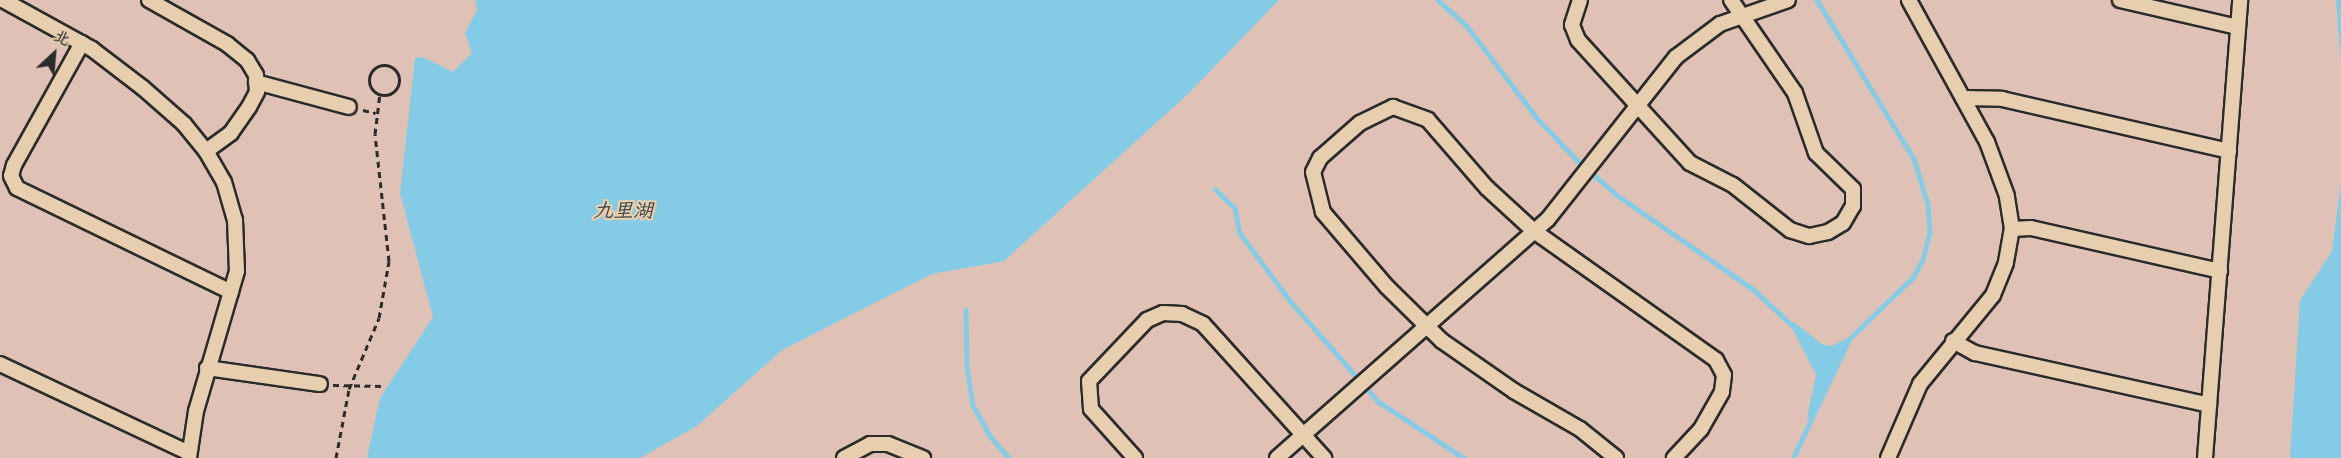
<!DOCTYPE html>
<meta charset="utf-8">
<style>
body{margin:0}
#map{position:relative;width:2341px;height:458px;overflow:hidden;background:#e0c1b5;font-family:Sriracha,"LXGW WenKai TC",sans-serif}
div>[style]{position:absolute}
.water>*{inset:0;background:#84cce5}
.stream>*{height:4.5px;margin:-2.25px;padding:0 2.25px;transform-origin:2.25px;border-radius:2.25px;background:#84cce5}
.path>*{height:3px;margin-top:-1.5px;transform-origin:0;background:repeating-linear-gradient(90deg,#2b2b2b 0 6px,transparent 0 10.5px)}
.path>.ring{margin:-1.5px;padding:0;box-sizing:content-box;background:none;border:3px solid #2b2b2b;border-radius:50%}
.roads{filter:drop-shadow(2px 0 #2b2b2b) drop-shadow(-2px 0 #2b2b2b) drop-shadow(0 2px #2b2b2b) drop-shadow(0 -2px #2b2b2b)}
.minor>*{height:14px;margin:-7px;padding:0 7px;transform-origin:7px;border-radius:7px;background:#e7ceaf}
span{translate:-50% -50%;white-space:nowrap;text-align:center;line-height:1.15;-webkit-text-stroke:4.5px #e7ceaf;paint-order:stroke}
.water-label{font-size:20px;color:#384347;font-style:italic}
.north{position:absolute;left:24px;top:24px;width:60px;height:60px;-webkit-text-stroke:4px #e7ceaf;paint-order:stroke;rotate:26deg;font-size:16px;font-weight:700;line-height:24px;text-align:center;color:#2b2b2b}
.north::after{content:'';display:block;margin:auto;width:21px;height:27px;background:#2b2b2b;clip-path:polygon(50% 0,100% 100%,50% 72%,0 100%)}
</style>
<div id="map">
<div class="water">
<i style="clip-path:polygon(475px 0,1279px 0,1188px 94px,1004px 261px,932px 274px,782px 350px,697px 426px,640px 458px,367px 458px,380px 398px,433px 317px,400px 193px,415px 58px,423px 57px,453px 72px,472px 53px,465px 33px,477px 10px)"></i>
<i style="clip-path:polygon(2336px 0,2341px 0,2341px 64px)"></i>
<i style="clip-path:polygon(2341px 182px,2341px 458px,2290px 458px,2300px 300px,2332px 251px)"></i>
<i style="clip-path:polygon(1789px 322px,1794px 322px,1823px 345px,1832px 346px,1855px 334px,1813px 422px,1807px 418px,1816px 375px)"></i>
</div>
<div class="stream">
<i style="left:1438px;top:0;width:39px;rotate:42deg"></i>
<i style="left:1467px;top:26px;width:116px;rotate:52.7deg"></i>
<i style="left:1537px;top:118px;width:58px;rotate:46.4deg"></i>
<i style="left:1577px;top:160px;width:53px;rotate:41.2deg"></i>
<i style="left:1617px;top:195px;width:165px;rotate:34.7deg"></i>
<i style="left:1753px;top:289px;width:54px;rotate:42.8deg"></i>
<i style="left:1817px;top:0;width:186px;rotate:58.6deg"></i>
<i style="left:1914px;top:159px;width:47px;rotate:72.7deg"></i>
<i style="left:1928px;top:204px;width:28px;rotate:86deg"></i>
<i style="left:1930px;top:232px;width:29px;rotate:104deg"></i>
<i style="left:1923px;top:260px;width:21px;rotate:119deg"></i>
<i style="left:1913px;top:278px;width:85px;rotate:136deg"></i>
<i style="left:1215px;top:189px;width:28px;rotate:44deg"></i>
<i style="left:1235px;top:208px;width:25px;rotate:79deg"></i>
<i style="left:1240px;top:233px;width:86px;rotate:53.5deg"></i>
<i style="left:1291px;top:302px;width:133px;rotate:48.7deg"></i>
<i style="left:1379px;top:402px;width:102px;rotate:33.4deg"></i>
<i style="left:966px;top:310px;width:57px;rotate:89deg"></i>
<i style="left:967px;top:367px;width:38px;rotate:81deg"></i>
<i style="left:973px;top:405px;width:35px;rotate:61deg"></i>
<i style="left:990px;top:436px;width:29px;rotate:49deg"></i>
<i style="left:1793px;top:458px;width:44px;rotate:-64.6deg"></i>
</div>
<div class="path">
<i class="ring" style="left:369px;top:65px;width:27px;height:27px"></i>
<i style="left:363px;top:110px;width:13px;rotate:13deg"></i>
<i style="left:333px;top:385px;width:50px;rotate:1.1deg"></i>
<i style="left:336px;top:458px;width:70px;rotate:-79.3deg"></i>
<i style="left:349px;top:389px;width:77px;rotate:-67.1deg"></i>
<i style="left:379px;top:318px;width:58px;rotate:-80deg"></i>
<i style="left:389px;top:261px;width:128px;rotate:-96.3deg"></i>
<i style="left:375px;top:134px;width:39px;rotate:-83deg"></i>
</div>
<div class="roads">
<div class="minor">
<i style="left:3px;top:0;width:102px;rotate:28.8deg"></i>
<i style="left:92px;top:49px;width:64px;rotate:37.4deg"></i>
<i style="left:143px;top:88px;width:55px;rotate:41.3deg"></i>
<i style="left:184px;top:124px;width:35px;rotate:51deg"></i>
<i style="left:206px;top:151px;width:36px;rotate:60deg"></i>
<i style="left:224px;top:182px;width:40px;rotate:74deg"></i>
<i style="left:235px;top:220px;width:51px;rotate:87.8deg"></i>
<i style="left:237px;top:271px;width:146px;rotate:106.3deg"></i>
<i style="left:196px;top:411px;width:48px;rotate:98.5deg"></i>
<i style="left:149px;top:0;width:90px;rotate:29.4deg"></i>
<i style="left:227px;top:44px;width:26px;rotate:39deg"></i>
<i style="left:247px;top:60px;width:17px;rotate:59deg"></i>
<i style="left:256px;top:75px;width:17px;rotate:87deg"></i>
<i style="left:257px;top:92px;width:17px;rotate:118deg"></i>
<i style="left:249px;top:107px;width:32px;rotate:125deg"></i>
<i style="left:231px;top:133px;width:31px;rotate:144deg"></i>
<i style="left:1580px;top:0;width:26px;rotate:108deg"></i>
<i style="left:1572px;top:25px;width:16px;rotate:68deg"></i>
<i style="left:1578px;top:40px;width:166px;rotate:47.7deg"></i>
<i style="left:1690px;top:163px;width:48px;rotate:27.1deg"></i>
<i style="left:1733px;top:185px;width:73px;rotate:38.3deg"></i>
<i style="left:1790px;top:230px;width:20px;rotate:18deg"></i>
<i style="left:1809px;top:236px;width:19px;rotate:-12deg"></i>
<i style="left:1828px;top:232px;width:17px;rotate:-31deg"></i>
<i style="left:1843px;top:223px;width:20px;rotate:-60deg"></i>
<i style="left:1853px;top:206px;width:17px;rotate:-90deg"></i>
<i style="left:1853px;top:189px;width:52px;rotate:-135.8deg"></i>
<i style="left:1816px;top:153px;width:64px;rotate:-109.3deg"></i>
<i style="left:1795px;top:93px;width:113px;rotate:-124.5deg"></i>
<i style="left:2120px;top:0;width:121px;rotate:12.9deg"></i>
<i style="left:82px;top:43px;width:140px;rotate:119.1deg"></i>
<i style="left:14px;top:165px;width:11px;rotate:105deg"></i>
<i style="left:11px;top:176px;width:13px;rotate:63deg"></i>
<i style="left:17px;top:188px;width:238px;rotate:25.9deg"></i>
<i style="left:256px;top:82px;width:96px;rotate:15deg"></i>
<i style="left:1963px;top:98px;width:39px;rotate:1deg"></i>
<i style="left:2002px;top:99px;width:233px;rotate:12.9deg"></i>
<i style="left:2012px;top:229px;width:19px;rotate:-3deg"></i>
<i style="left:2031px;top:228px;width:194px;rotate:12.8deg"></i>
<i style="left:1953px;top:341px;width:25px;rotate:29deg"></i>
<i style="left:1975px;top:353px;width:240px;rotate:12.5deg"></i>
<i style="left:0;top:364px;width:209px;rotate:25.2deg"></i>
<i style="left:207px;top:368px;width:114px;rotate:8.1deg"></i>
<i style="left:844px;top:458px;width:30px;rotate:-28deg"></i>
<i style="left:870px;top:444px;width:18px"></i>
<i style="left:888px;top:444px;width:38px;rotate:22deg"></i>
<i style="left:1135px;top:458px;width:66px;rotate:-131.9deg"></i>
<i style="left:1091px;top:409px;width:28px;rotate:-94deg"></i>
<i style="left:1089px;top:381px;width:84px;rotate:-46.4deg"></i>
<i style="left:1147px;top:320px;width:17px;rotate:-24deg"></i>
<i style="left:1163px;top:313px;width:19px;rotate:3deg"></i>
<i style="left:1182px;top:314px;width:23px;rotate:25deg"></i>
<i style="left:1203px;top:324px;width:181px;rotate:47.9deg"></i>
<i style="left:1277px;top:458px;width:361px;rotate:-41.4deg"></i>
<i style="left:1548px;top:219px;width:206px;rotate:-51.7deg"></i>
<i style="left:1676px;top:57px;width:55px;rotate:-36.9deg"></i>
<i style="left:1720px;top:24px;width:72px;rotate:-19.4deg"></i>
<i style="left:1616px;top:458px;width:46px;rotate:-141.1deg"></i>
<i style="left:1580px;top:429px;width:76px;rotate:-150.1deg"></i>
<i style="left:1514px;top:391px;width:88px;rotate:-145.2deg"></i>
<i style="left:1442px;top:341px;width:77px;rotate:-135.5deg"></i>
<i style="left:1387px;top:287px;width:99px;rotate:-130.5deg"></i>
<i style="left:1323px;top:212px;width:41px;rotate:-104deg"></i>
<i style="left:1313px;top:172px;width:16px;rotate:-63deg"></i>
<i style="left:1320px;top:158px;width:53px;rotate:-41.2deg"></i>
<i style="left:1360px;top:123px;width:37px;rotate:-26deg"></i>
<i style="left:1393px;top:107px;width:37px;rotate:20deg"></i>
<i style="left:1428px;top:120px;width:90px;rotate:49.1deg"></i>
<i style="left:1487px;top:188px;width:64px;rotate:42.5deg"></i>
<i style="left:1534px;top:231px;width:223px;rotate:35.3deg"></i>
<i style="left:1716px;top:360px;width:17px;rotate:62deg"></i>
<i style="left:1724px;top:375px;width:17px;rotate:97deg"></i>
<i style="left:1722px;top:392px;width:43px;rotate:119.6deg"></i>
<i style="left:1701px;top:429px;width:40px;rotate:133deg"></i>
<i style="left:1888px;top:458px;width:81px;rotate:-66.6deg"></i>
<i style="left:1920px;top:384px;width:115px;rotate:-50.6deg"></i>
<i style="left:1993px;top:295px;width:35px;rotate:-68deg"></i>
<i style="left:2006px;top:262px;width:34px;rotate:-80deg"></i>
<i style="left:2012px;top:229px;width:33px;rotate:-99deg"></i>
<i style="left:2007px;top:196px;width:58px;rotate:-110.3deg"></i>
<i style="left:1987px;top:142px;width:162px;rotate:-118.8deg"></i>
<i style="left:2205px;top:458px;width:459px;rotate:-85.6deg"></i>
</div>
</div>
<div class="water-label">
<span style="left:623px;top:210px">九里湖</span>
</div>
<div class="north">北</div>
</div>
